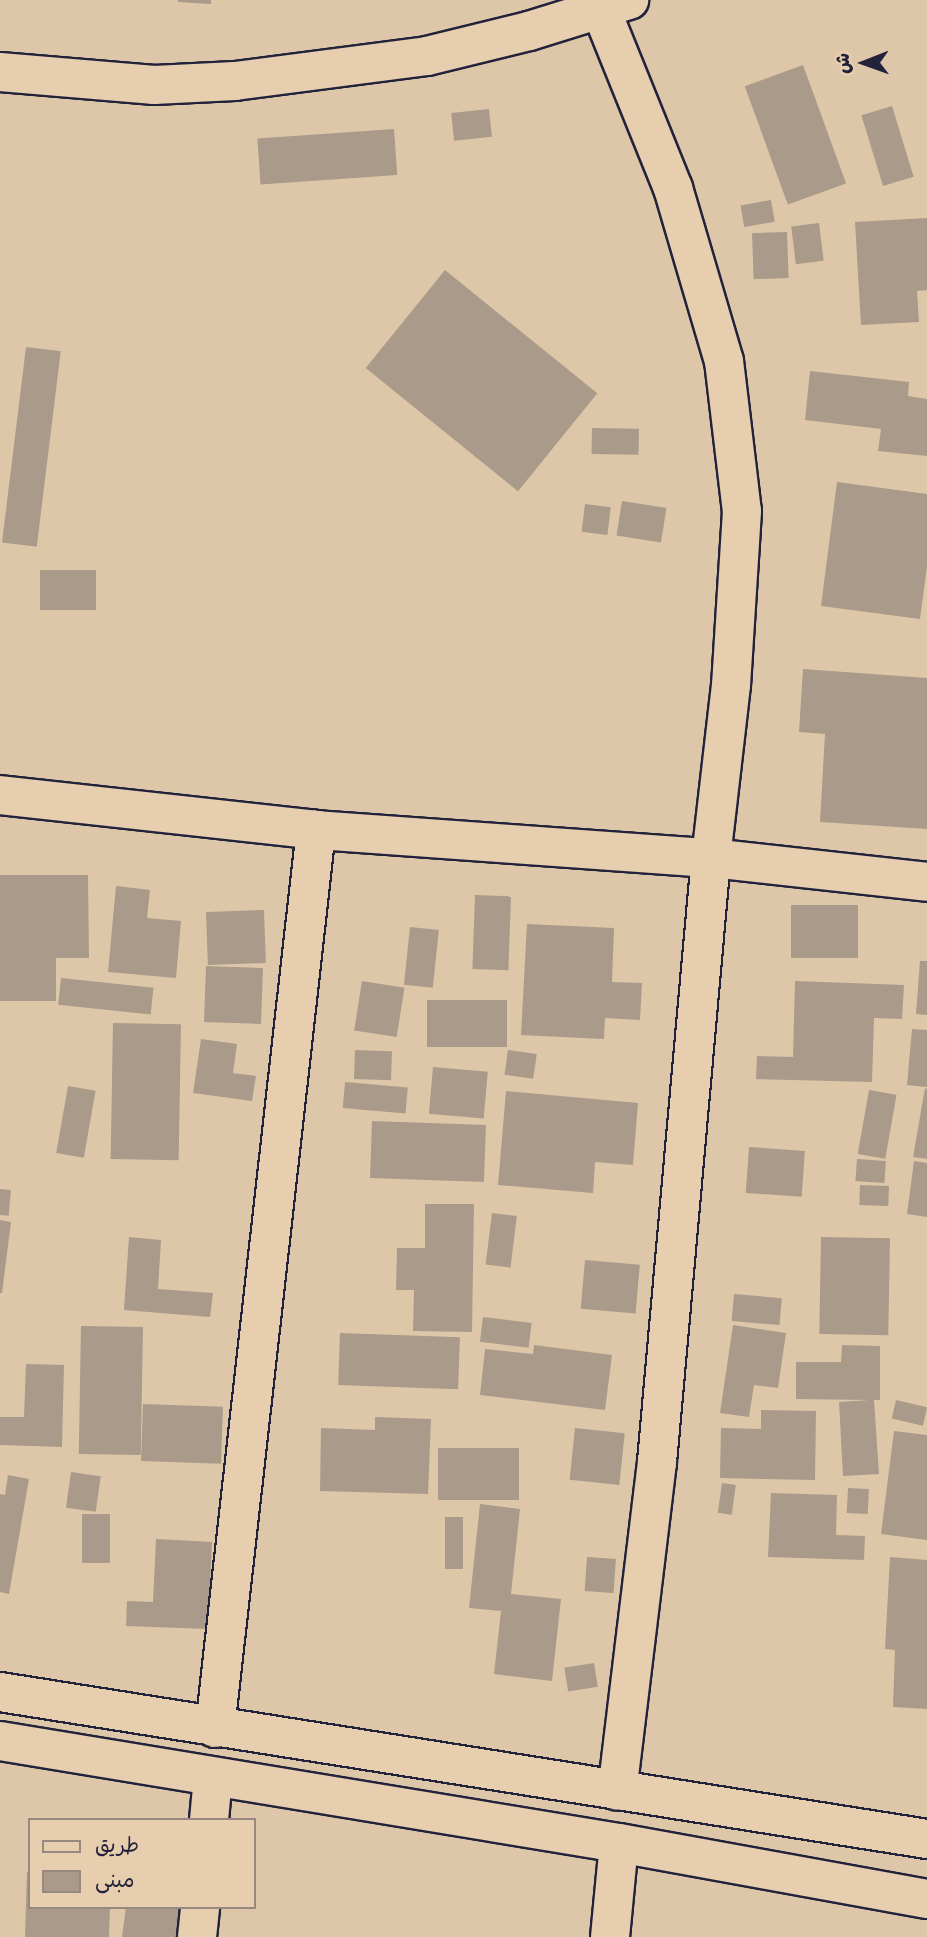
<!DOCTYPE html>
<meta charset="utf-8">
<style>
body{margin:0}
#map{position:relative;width:927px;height:1937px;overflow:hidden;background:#dec7a9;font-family:"Comic Neue","Playpen Sans Arabic",sans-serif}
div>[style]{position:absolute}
.building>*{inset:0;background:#aa9a8a;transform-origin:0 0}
.roads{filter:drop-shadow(2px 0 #22223b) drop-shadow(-2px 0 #22223b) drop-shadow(0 2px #22223b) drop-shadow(0 -2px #22223b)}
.minor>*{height:38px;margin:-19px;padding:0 19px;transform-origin:19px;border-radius:19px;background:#e6ceae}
span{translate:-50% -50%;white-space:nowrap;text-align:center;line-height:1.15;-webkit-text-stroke:5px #e6ceae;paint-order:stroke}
.legend{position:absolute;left:28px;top:1818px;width:228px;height:91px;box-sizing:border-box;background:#e6ceae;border:2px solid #988980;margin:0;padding:9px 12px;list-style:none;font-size:21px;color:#22223b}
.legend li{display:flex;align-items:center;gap:14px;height:35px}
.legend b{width:35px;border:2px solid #988980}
.north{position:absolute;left:829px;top:28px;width:70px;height:70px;-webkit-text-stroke:5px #e6ceae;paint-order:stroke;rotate:269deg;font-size:19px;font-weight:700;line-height:28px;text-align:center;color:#22223b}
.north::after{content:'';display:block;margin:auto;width:24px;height:32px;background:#22223b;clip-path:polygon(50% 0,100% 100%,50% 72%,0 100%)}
</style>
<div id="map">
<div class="building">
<i style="clip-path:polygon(178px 0,211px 0,211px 4px,178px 2px)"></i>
<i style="left:803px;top:65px;width:126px;height:62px;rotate:70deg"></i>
<i style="left:892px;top:106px;width:74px;height:32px;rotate:73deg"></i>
<i style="left:489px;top:109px;width:28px;height:38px;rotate:84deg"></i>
<i style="left:394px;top:129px;width:46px;height:137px;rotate:86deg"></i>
<i style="left:771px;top:200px;width:22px;height:31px;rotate:80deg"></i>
<i style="clip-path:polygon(927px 218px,927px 290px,917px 291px,919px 322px,861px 325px,855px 222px)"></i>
<i style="left:819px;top:223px;width:38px;height:28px;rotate:83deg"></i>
<i style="left:787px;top:232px;width:46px;height:35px;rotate:88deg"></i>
<i style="left:445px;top:270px;width:196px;height:126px;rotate:39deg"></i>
<i style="left:26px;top:347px;width:35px;height:197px;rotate:7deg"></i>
<i style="clip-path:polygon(810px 371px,909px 382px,908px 396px,927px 399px,927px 456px,878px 451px,881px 429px,805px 420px)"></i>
<i style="left:592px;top:428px;width:47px;height:26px;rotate:1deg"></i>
<i style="clip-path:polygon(837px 482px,927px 494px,927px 566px,920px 619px,821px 606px)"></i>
<i style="left:622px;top:501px;width:45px;height:35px;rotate:9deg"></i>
<i style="left:585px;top:504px;width:26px;height:28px;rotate:7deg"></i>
<i style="left:40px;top:570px;width:56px;height:40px"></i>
<i style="clip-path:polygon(803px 669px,927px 678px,927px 829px,820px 822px,825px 734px,799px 732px)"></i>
<i style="clip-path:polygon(0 875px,88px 875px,89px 958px,56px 958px,56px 1001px,0 1001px)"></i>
<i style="clip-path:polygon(116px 886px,150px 890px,147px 918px,181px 921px,176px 978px,108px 972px)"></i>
<i style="left:475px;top:895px;width:36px;height:74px;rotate:2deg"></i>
<i style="left:791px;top:905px;width:67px;height:53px"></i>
<i style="left:264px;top:910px;width:53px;height:58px;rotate:88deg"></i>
<i style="clip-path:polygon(527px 924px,614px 928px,612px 982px,642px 983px,640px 1020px,605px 1018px,604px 1039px,521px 1035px)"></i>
<i style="left:410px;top:927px;width:29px;height:58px;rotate:6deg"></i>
<i style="clip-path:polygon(920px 961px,927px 961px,927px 1015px,916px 1014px)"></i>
<i style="left:206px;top:966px;width:57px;height:56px;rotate:2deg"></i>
<i style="left:61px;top:978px;width:93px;height:27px;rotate:6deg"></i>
<i style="left:362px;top:981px;width:43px;height:50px;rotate:9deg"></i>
<i style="clip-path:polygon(795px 981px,904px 985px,902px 1019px,874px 1018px,872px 1082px,756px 1079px,757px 1056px,793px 1057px)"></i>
<i style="left:427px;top:1000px;width:80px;height:47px"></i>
<i style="left:113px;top:1023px;width:68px;height:136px;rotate:1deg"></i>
<i style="clip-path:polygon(912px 1029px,927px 1030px,927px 1087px,907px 1085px)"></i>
<i style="clip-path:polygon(201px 1039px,237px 1044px,233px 1073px,256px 1076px,252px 1101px,193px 1093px)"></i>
<i style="left:355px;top:1050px;width:37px;height:29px;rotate:2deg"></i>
<i style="left:508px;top:1050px;width:29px;height:25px;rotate:8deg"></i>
<i style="left:433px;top:1067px;width:55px;height:47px;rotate:5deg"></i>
<i style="left:345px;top:1082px;width:63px;height:26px;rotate:5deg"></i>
<i style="left:68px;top:1086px;width:28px;height:68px;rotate:10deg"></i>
<i style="clip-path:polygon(925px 1088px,927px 1089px,927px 1159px,913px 1157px)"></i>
<i style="left:869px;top:1090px;width:28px;height:65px;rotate:10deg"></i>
<i style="clip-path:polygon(506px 1091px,638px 1103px,633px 1165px,595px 1162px,593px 1193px,498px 1185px)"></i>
<i style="left:372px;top:1121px;width:114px;height:57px;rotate:2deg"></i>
<i style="left:749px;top:1147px;width:56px;height:46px;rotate:4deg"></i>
<i style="left:857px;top:1159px;width:29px;height:22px;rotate:4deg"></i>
<i style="clip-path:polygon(914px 1161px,927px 1163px,927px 1217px,907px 1214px)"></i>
<i style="left:860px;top:1185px;width:29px;height:20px;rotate:2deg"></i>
<i style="left:0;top:1189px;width:11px;height:26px;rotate:5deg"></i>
<i style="clip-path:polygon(425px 1204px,474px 1204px,472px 1332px,413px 1331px,414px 1290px,396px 1290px,397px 1248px,425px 1248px)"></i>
<i style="left:492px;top:1213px;width:25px;height:52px;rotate:7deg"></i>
<i style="clip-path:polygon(0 1220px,11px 1222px,2px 1293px,0 1293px)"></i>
<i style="clip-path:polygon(129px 1237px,161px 1240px,158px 1289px,213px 1293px,210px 1317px,124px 1310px)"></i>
<i style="left:821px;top:1237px;width:69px;height:97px;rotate:1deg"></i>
<i style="left:585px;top:1260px;width:55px;height:49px;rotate:5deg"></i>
<i style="left:734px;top:1294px;width:48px;height:27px;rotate:5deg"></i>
<i style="left:483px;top:1317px;width:49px;height:25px;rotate:7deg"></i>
<i style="clip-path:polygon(733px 1325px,786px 1333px,778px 1388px,754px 1385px,749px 1417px,720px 1413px)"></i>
<i style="left:81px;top:1326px;width:62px;height:128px;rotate:1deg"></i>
<i style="left:340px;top:1333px;width:120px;height:52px;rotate:2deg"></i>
<i style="clip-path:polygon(534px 1345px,612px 1355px,605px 1410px,480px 1395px,485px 1349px,533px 1354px)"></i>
<i style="clip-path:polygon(842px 1345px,880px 1346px,880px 1400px,874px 1400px,879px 1474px,843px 1476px,839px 1402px,869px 1400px,796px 1399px,796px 1362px,841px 1362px)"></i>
<i style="clip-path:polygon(26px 1364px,64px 1365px,62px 1447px,0 1445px,0 1417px,24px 1417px)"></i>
<i style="left:896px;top:1400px;width:32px;height:19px;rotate:13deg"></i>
<i style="left:143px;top:1404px;width:80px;height:57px;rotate:2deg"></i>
<i style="clip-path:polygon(761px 1410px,816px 1411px,815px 1480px,720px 1478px,721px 1428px,761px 1429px)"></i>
<i style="clip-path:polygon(375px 1417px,431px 1419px,428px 1494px,320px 1491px,321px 1428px,375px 1430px)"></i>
<i style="left:575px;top:1428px;width:50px;height:52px;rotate:6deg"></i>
<i style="clip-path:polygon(894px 1431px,927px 1435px,927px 1540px,881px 1534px)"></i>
<i style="left:438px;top:1448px;width:81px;height:52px"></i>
<i style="left:71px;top:1472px;width:30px;height:36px;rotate:8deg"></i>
<i style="clip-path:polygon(8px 1475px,29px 1479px,9px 1594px,0 1592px,0 1494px,5px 1495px)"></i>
<i style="left:722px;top:1483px;width:14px;height:30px;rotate:8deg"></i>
<i style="left:848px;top:1488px;width:21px;height:25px;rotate:3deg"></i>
<i style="clip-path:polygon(771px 1493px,837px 1495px,836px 1535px,865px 1536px,864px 1560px,768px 1557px)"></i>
<i style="clip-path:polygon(480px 1504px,520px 1509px,511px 1594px,561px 1599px,552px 1681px,494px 1674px,501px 1611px,469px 1608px)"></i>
<i style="left:82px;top:1514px;width:28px;height:49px"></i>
<i style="left:445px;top:1517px;width:18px;height:52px"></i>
<i style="clip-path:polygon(156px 1539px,212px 1542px,208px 1629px,126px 1626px,127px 1601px,153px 1602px)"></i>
<i style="left:587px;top:1557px;width:29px;height:34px;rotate:4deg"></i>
<i style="clip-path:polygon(890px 1557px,927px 1560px,927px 1709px,893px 1707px,895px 1650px,885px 1649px)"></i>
<i style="left:594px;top:1663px;width:24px;height:30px;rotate:81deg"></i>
<i style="clip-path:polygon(27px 1872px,30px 1872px,30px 1907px,110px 1907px,109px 1937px,25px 1937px)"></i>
<i style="clip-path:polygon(126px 1907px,182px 1907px,177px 1937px,122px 1937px)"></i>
</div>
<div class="roads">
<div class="minor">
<i style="left:597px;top:0;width:203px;rotate:68deg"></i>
<i style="left:673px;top:188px;width:180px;rotate:73.6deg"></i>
<i style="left:724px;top:361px;width:151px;rotate:83.2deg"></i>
<i style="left:742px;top:511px;width:174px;rotate:93.6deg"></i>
<i style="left:731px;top:685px;width:174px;rotate:96.6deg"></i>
<i style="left:711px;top:858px;width:606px;rotate:95.11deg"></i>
<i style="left:657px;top:1462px;width:331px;rotate:96.9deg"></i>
<i style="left:0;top:72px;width:155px;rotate:4.8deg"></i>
<i style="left:154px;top:85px;width:81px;rotate:-2.8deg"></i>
<i style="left:235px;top:81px;width:194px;rotate:-7.4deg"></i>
<i style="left:427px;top:56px;width:105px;rotate:-13.8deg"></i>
<i style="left:529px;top:31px;width:105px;rotate:-17.2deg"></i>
<i style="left:0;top:795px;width:318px;rotate:6.3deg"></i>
<i style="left:316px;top:830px;width:396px;rotate:4.1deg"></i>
<i style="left:711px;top:858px;width:217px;rotate:6.3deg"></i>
<i style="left:0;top:1692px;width:939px;rotate:9.01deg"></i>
<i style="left:215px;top:1728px;width:904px;rotate:-83.58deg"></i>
<i style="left:0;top:1741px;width:627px;rotate:9.36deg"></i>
<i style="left:619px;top:1843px;width:313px;rotate:10.3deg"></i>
<i style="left:209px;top:1820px;width:43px;rotate:-84.7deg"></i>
<i style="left:197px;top:1937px;width:30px;rotate:-84deg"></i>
<i style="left:610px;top:1937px;width:94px;rotate:-84.5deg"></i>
</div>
</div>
<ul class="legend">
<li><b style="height:9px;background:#e6ceae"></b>طريق</li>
<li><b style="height:19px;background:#aa9a8a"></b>مبنى</li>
</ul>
<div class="north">ش</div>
</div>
